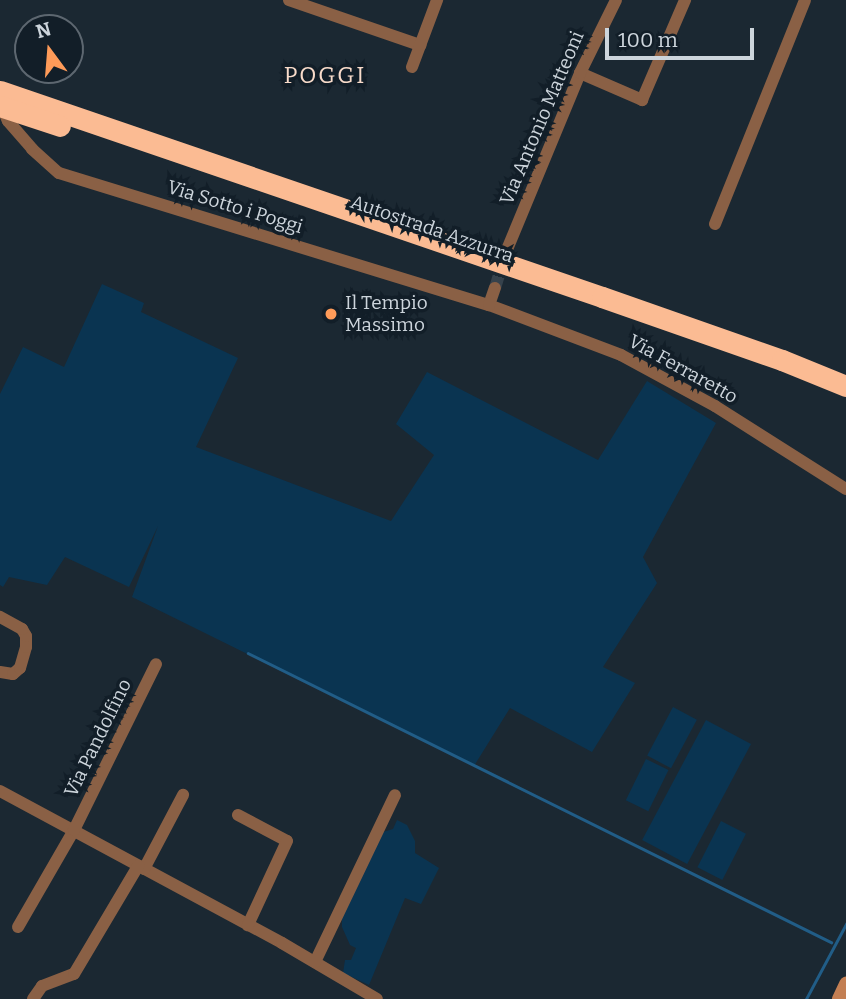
<!DOCTYPE html>
<style>
body{margin:0}
#map{position:relative;width:846px;height:999px;overflow:hidden;background:#1b2832;font-family:Bitter,serif}
div>[style]{position:absolute}
.green>*{inset:0;background:#0a3451;transform-origin:0 0}
.stream>*{height:2.5px;margin:-1.25px;padding:0 1.25px;transform-origin:1.25px;border-radius:1.25px;background:#215d87}
.street-tunnel>*{height:12px;margin-top:-6px;transform-origin:0;background:repeating-linear-gradient(90deg,#36424c 0 12px,transparent 0 18px)}
.street>*{height:12px;margin:-6px;padding:0 6px;transform-origin:6px;border-radius:6px;background:#8a6045}
.secondary>*{height:14px;margin:-7px;padding:0 7px;transform-origin:7px;border-radius:7px;background:#c37f53}
.highway>*{height:21px;margin:-10.5px;padding:0 10.5px;transform-origin:10.5px;border-radius:10.5px;background:#fbbb93}
.highway-bridge>*{height:21px;margin:-10.5px;padding:0 10.5px;transform-origin:10.5px;border-radius:10.5px;background:#fbbb93}
.dots>*{width:19px;height:19px;translate:-50% -50%;box-sizing:border-box;border:4px solid #121e28;border-radius:50%}
span{translate:-50% -50%;white-space:nowrap;text-align:center;line-height:1.15;-webkit-text-stroke:7px #121e28;paint-order:stroke}
.street-label{font-size:19px;color:#cdd5dc}
.poi-label{font-size:19px;color:#cdd5dc}
.left{translate:0 -50%;text-align:left}
.quarter-label{font-size:23px;color:#f8dbca;letter-spacing:2px}
.north{position:absolute;left:14px;top:14px;width:70px;height:70px;box-sizing:border-box;background:#121e28;border:2px solid #5d6770;border-radius:50%;rotate:344deg;font-size:19px;font-weight:700;line-height:28px;text-align:center;color:#cdd5dc}
.north::after{content:'';display:block;margin:auto;width:24px;height:32px;background:#fe9b59;clip-path:polygon(50% 0,100% 100%,50% 72%,0 100%)}
.scale{position:absolute;left:605px;top:28px;width:149px;height:32px;box-sizing:border-box;border:4px solid #cdd5dc;border-top:0;padding-left:9px;font-size:21px;line-height:24px;white-space:nowrap;color:#cdd5dc;-webkit-text-stroke:5px #121e28;paint-order:stroke}
</style>
<div id="map">
<div class="green">
<i style="clip-path:polygon(102px 284px,144px 303px,141px 312px,238px 358px,196px 447px,391px 521px,434px 455px,396px 424px,427px 372px,598px 460px,647px 381px,716px 423px,643px 557px,657px 583px,603px 667px,635px 683px,592px 752px,510px 708px,474px 766px,132px 597px,158px 526px,129px 587px,65px 557px,47px 585px,9px 577px,3px 587px,0 585px,0 394px,23px 347px,64px 367px)"></i>
<i style="left:673px;top:707px;width:27px;height:55px;rotate:28deg"></i>
<i style="left:706px;top:720px;width:51px;height:136px;rotate:28deg"></i>
<i style="left:646px;top:759px;width:25px;height:46px;rotate:26deg"></i>
<i style="clip-path:polygon(397px 820px,407px 825px,415px 841px,415px 853px,439px 868px,421px 904px,405px 898px,369px 985px,343px 973px,345px 960px,351px 960px,356px 948px,350px 945px,342px 927px,342px 917px,380px 833px,393px 829px)"></i>
<i style="left:721px;top:821px;width:28px;height:52px;rotate:27deg"></i>
</div>
<div class="stream">
<i style="left:248px;top:653px;width:651px;rotate:26.37deg"></i>
<i style="left:806px;top:999px;width:85px;rotate:-61.9deg"></i>
</div>
<div class="street-tunnel">
<i style="left:495px;top:288px;width:31px;rotate:-73deg"></i>
</div>
<div class="street">
<i style="left:289px;top:0;width:139px;rotate:19deg"></i>
<i style="left:412px;top:67px;width:72px;rotate:-69.5deg"></i>
<i style="left:580px;top:73px;width:68px;rotate:23.5deg"></i>
<i style="left:642px;top:100px;width:109px;rotate:-66.7deg"></i>
<i style="left:2px;top:107px;width:15px;rotate:67deg"></i>
<i style="left:8px;top:121px;width:37px;rotate:49deg"></i>
<i style="left:32px;top:149px;width:36px;rotate:42deg"></i>
<i style="left:59px;top:173px;width:450px;rotate:17.1deg"></i>
<i style="left:489px;top:305px;width:141px;rotate:20.7deg"></i>
<i style="left:621px;top:355px;width:107px;rotate:28.5deg"></i>
<i style="left:715px;top:406px;width:155px;rotate:32.4deg"></i>
<i style="left:715px;top:224px;width:241px;rotate:-68.1deg"></i>
<i style="left:506px;top:252px;width:194px;rotate:-67.5deg"></i>
<i style="left:580px;top:73px;width:81px;rotate:-63.7deg"></i>
<i style="left:489px;top:305px;width:18px;rotate:-71deg"></i>
<i style="left:0;top:672px;width:13px;rotate:9deg"></i>
<i style="left:13px;top:674px;width:9px;rotate:-41deg"></i>
<i style="left:20px;top:668px;width:22px;rotate:-74deg"></i>
<i style="left:26px;top:647px;width:11px;rotate:-90deg"></i>
<i style="left:26px;top:636px;width:8px;rotate:-120deg"></i>
<i style="left:22px;top:629px;width:25px;rotate:-151deg"></i>
<i style="left:0;top:791px;width:320px;rotate:28.3deg"></i>
<i style="left:282px;top:943px;width:110px;rotate:30.5deg"></i>
<i style="left:238px;top:815px;width:55px;rotate:28deg"></i>
<i style="left:287px;top:841px;width:93px;rotate:114.9deg"></i>
<i style="left:144px;top:869px;width:84px;rotate:-62.2deg"></i>
<i style="left:18px;top:927px;width:112px;rotate:-60deg"></i>
<i style="left:74px;top:830px;width:185px;rotate:-63.7deg"></i>
<i style="left:315px;top:962px;width:185px;rotate:-64.4deg"></i>
<i style="left:33px;top:999px;width:16px;rotate:-55deg"></i>
<i style="left:42px;top:986px;width:34px;rotate:-21deg"></i>
<i style="left:74px;top:974px;width:126px;rotate:-59.3deg"></i>
</div>
<div class="secondary">
<i style="left:839px;top:999px;width:17px;rotate:-65deg"></i>
</div>
<div class="highway">
<i style="left:0;top:91px;width:636px;rotate:18.89deg"></i>
<i style="left:602px;top:297px;width:191px;rotate:19.3deg"></i>
<i style="left:782px;top:360px;width:69px;rotate:22.1deg"></i>
</div>
<div class="highway-bridge">
<i style="left:0;top:106px;width:63px;rotate:18.4deg"></i>
</div>
<div class="dots">
<i style="left:331px;top:314px;background:#fe9b59"></i>
</div>
<div class="street-label">
<span style="left:542px;top:118px;rotate:-67deg">Via Antonio Matteoni</span>
<span style="left:235px;top:207px;rotate:17deg">Via Sotto i Poggi</span>
<span style="left:432px;top:229px;rotate:19deg">Autostrada Azzurra</span>
<span style="left:683px;top:369px;rotate:29deg">Via Ferraretto</span>
<span style="left:98px;top:738px;rotate:-64deg">Via Pandolfino</span>
</div>
<div class="poi-label">
<span class="left" style="left:345px;top:314px">Il Tempio<br>Massimo</span>
</div>
<div class="quarter-label">
<span style="left:325px;top:75px">POGGI</span>
</div>
<div class="north">N</div>
<div class="scale">100 m</div>
</div>
